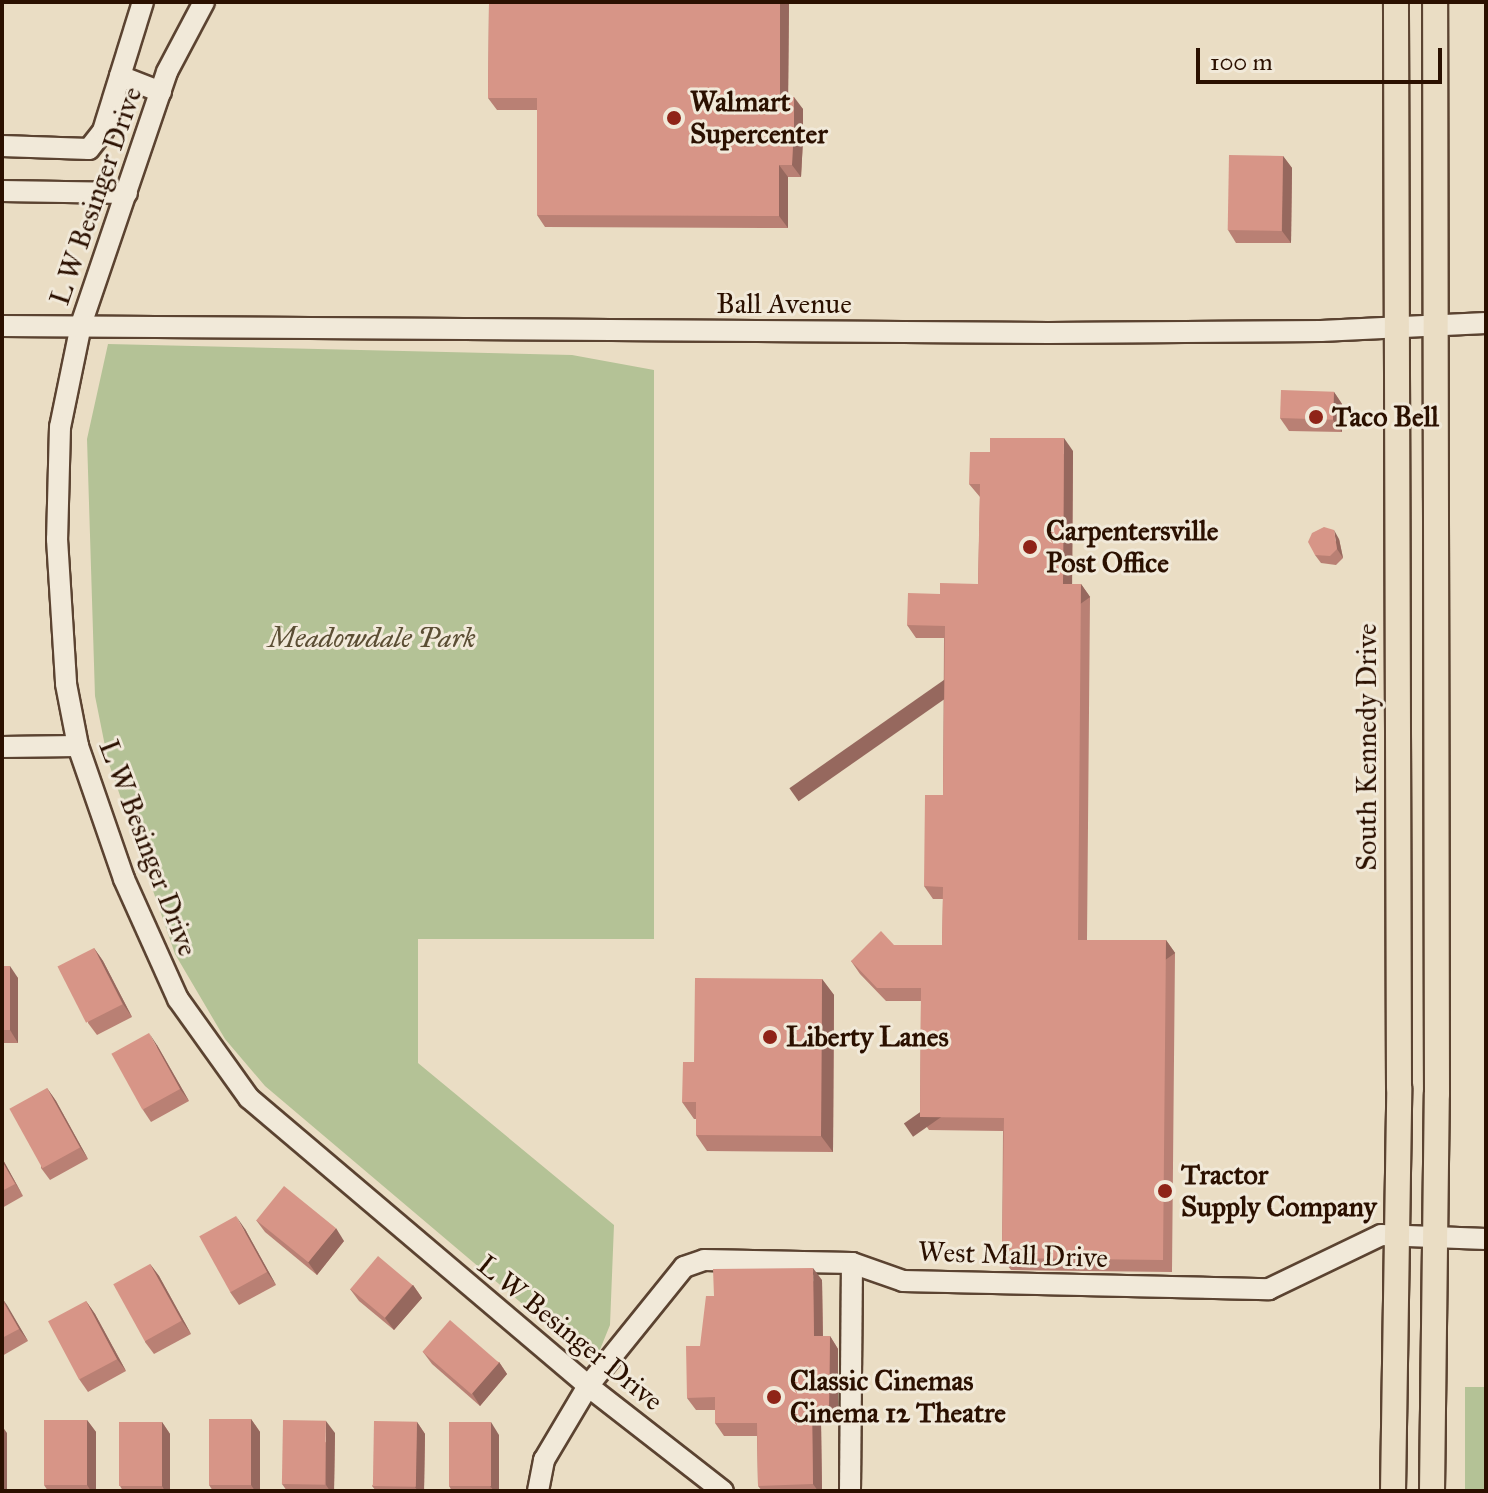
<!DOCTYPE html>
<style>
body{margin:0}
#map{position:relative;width:1488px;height:1493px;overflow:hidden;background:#eaddc4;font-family:"IM FELL Great Primer",serif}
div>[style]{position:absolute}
.green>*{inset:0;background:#b4c296;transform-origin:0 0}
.roads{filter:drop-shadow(2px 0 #5b4331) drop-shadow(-2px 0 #5b4331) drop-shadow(0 2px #5b4331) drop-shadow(0 -2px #5b4331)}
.minor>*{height:20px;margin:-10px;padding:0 10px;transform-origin:10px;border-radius:10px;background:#f1e9d9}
.major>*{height:24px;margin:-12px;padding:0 12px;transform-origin:12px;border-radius:12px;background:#eaddc4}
.wall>*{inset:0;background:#b98074}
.shaded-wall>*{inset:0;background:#96685e;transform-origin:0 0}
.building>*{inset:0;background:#d79587;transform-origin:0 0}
.dots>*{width:22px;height:22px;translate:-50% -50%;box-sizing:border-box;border:4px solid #f1e9d9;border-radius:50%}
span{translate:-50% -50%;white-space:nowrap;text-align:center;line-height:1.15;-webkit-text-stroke:6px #f1e9d9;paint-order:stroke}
.poi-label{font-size:28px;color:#2b1000;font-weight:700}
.left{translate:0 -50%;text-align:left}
.street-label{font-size:28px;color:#2b1000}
.park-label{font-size:28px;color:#5b4e34;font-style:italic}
.frame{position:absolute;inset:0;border:4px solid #2b1000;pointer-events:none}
.scale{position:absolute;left:1196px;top:48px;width:246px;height:36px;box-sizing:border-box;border:4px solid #2b1000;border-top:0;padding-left:10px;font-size:24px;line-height:28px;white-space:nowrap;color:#2b1000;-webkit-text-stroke:6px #f1e9d9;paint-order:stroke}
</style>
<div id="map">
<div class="green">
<i style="clip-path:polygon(108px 344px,572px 355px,654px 370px,654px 939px,418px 939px,418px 1063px,614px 1225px,610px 1325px,599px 1352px,584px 1356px,265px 1086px,225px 1039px,175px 954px,108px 761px,95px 696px,87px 439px)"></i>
<i style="left:1465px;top:1387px;width:21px;height:104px"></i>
</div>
<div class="roads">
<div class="minor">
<i style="left:204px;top:2px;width:79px;rotate:117.9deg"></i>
<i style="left:167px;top:72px;width:267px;rotate:108.8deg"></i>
<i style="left:81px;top:325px;width:104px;rotate:101.6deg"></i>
<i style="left:60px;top:427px;width:112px;rotate:91.5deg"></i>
<i style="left:57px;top:539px;width:145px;rotate:86.4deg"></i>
<i style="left:66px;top:684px;width:63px;rotate:79deg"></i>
<i style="left:78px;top:746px;width:141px;rotate:70.9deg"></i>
<i style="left:124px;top:879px;width:132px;rotate:65.8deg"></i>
<i style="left:178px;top:999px;width:122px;rotate:54.4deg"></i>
<i style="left:249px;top:1098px;width:445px;rotate:40.3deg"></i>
<i style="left:588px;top:1386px;width:171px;rotate:37.9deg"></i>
<i style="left:120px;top:76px;width:44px;rotate:21.3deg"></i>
<i style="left:2px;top:146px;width:87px;rotate:2deg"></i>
<i style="left:89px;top:149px;width:23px;rotate:-52deg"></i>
<i style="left:103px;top:131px;width:135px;rotate:-72.8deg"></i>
<i style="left:2px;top:191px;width:125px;rotate:0.9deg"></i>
<i style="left:2px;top:326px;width:1047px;rotate:0.38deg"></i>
<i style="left:1049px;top:333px;width:272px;rotate:-0.4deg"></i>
<i style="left:1321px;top:331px;width:165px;rotate:-2.8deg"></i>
<i style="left:2px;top:747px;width:76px;rotate:-0.8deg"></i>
<i style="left:538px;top:1491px;width:32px;rotate:-79deg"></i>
<i style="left:544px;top:1460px;width:86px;rotate:-59.3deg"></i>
<i style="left:588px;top:1386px;width:153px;rotate:-51.1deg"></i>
<i style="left:684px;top:1267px;width:21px;rotate:-19deg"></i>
<i style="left:704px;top:1260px;width:148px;rotate:1.2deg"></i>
<i style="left:852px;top:1263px;width:54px;rotate:19.4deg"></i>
<i style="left:903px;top:1281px;width:366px;rotate:1.3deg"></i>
<i style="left:1269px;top:1289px;width:124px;rotate:-25.7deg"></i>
<i style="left:1381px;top:1235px;width:105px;rotate:2.2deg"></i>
<i style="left:850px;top:1491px;width:228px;rotate:-89.5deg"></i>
</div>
<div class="major">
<i style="left:1393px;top:1491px;width:403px;rotate:-89.1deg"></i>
<i style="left:1399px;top:1088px;width:1086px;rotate:-90.16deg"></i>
<i style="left:1432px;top:1491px;width:397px;rotate:-89.3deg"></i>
<i style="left:1437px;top:1094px;width:1092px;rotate:-90.1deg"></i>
</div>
</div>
<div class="wall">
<i style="clip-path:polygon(489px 2px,789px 2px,788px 97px,803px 109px,803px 140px,801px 177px,788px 177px,788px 228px,545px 227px,537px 215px,537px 110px,497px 110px,488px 98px)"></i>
<i style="clip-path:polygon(1283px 156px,1292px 168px,1291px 243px,1236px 243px,1228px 230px)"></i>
<i style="clip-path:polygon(1334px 392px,1342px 404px,1342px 432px,1289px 431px,1280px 418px)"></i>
<i style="clip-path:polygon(1073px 451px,1072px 584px,1081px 584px,1090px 597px,1087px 940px,1166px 940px,1175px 953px,1172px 1272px,1011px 1270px,1002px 1258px,1003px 1131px,929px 1130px,920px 1117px,921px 1001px,886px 1001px,860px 974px,851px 961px,894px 945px,942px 945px,943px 899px,933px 899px,924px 886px,943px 795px,944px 638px,916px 638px,907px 625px,940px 594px,978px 584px,980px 497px,969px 484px)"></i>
<i style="clip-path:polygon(1339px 539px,1343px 558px,1336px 565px,1321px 563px,1315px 555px)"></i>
<i style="clip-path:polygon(94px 948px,103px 961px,132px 1017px,97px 1035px,88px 1023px)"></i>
<i style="clip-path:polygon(2px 966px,18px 978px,18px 1043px,2px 1043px)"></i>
<i style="clip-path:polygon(822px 979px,834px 995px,833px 1152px,707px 1151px,696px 1135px,696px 1119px,694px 1119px,682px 1102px,694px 1062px)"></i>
<i style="clip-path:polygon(157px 1045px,189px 1101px,151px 1122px,143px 1110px)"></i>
<i style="clip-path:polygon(47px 1088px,56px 1101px,88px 1159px,50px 1180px,41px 1168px)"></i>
<i style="clip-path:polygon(2px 1158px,23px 1196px,2px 1208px)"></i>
<i style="clip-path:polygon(256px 1220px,344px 1241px,317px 1275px,265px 1232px)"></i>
<i style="clip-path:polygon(245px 1229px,276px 1285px,239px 1305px,230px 1292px)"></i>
<i style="clip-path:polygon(150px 1264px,159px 1276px,191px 1334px,154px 1354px,145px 1342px)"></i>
<i style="clip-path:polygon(822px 1280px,823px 1336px,830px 1336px,838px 1349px,838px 1420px,821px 1421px,822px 1491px,762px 1491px,758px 1486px,757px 1436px,724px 1436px,715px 1423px,715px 1410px,696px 1410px,687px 1398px,714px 1296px)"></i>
<i style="clip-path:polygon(413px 1285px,422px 1298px,394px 1330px,359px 1301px,350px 1289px)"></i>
<i style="clip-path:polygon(2px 1298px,28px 1341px,2px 1356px)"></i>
<i style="clip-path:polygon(86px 1301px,95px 1314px,126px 1371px,88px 1392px,79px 1379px)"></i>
<i style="clip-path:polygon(423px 1352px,499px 1362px,507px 1374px,480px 1406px,432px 1364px)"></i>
<i style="clip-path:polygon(251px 1419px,260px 1432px,260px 1491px,213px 1491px,209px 1485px)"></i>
<i style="clip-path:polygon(87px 1420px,96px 1432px,96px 1491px,48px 1491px,44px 1485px)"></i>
<i style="clip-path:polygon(162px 1422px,170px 1434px,170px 1491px,123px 1491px,120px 1486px)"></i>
<i style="clip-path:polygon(417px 1422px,425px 1434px,424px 1491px,376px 1491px,372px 1486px)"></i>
<i style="clip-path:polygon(335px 1433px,334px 1491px,287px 1491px,282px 1484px)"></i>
<i style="clip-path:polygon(499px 1435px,499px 1491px,452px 1491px,449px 1486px)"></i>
</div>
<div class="shaded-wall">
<i style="clip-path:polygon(780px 2px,789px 2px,788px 109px,780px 97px)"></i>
<i style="clip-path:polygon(794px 97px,803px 109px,803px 140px,801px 177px,792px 165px)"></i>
<i style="clip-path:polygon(1283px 156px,1292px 168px,1291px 243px,1282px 231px)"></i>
<i style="clip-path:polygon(779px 165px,788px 177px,788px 228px,779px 216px)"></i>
<i style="clip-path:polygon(1334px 392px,1342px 404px,1342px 432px,1333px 420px)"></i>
<i style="clip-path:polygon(1064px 438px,1073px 451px,1072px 597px,1063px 584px)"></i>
<i style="clip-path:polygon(1334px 530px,1339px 539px,1343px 558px,1337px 549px)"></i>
<i style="left:1081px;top:584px;width:16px;height:356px;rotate:55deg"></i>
<i style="left:1166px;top:940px;width:16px;height:320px;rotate:55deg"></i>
<i style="clip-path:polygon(94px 948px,103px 961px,132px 1017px,123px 1004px)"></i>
<i style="clip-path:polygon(10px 966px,18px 978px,18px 1043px,10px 1030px)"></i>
<i style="clip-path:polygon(822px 979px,834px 995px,833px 1152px,821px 1136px)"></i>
<i style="clip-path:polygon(149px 1033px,157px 1045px,189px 1101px,180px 1089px)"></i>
<i style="clip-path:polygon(47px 1088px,56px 1101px,88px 1159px,80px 1147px)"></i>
<i style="clip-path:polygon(2px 1158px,23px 1196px,2px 1161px)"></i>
<i style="clip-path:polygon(236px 1216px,245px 1229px,276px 1285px,267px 1272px)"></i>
<i style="clip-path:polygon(336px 1228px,344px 1241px,317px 1275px,308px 1262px)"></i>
<i style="clip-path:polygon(150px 1264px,159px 1276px,191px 1334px,182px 1321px)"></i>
<i style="clip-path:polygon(813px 1268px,822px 1280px,823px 1349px,814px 1336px)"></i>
<i style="clip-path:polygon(413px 1285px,422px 1298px,394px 1330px,385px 1318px)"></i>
<i style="clip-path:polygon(2px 1298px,7px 1305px,28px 1341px,19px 1329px)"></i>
<i style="clip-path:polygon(86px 1301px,95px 1314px,126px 1371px,117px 1359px)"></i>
<i style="clip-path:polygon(830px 1336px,838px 1349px,838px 1420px,829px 1408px)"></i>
<i style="clip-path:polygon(499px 1362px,507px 1374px,480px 1406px,472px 1393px)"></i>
<i style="clip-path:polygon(812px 1408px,821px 1421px,822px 1491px,818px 1491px,813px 1484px)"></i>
<i style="clip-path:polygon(251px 1419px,260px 1432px,260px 1491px,255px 1491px,251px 1485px)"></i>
<i style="clip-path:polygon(87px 1420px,96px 1432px,96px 1491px,91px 1491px,87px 1485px)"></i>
<i style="clip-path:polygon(326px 1421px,335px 1433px,334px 1491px,330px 1491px,326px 1485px)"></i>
<i style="clip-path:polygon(162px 1422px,170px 1434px,170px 1491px,165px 1491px,162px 1486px)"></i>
<i style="clip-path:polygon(417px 1422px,425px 1434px,424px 1491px,418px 1491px,415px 1487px)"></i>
<i style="clip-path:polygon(491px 1422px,499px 1435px,499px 1491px,494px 1491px,490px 1486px)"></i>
<i style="clip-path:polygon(2px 1426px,7px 1433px,7px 1491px,3px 1491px,2px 1490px)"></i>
</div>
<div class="building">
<i style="clip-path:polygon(489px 2px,780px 2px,780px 97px,794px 97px,794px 127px,792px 165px,779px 165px,779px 216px,537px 215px,537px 98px,488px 98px)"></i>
<i style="left:1229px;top:155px;width:54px;height:75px;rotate:1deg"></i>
<i style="left:1281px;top:390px;width:53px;height:28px;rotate:2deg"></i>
<i style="clip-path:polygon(990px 438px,1064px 438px,1063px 584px,1081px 584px,1078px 940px,1166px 940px,1163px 1260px,1002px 1258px,1004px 1118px,920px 1117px,921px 988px,877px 988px,851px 961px,881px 931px,894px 945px,942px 945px,943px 887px,924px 886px,925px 795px,943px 795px,945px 626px,907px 625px,908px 593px,940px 594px,940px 583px,978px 584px,980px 484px,969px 484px,970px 452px,990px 452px)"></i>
<i style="clip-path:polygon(1324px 527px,1334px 530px,1337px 549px,1330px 556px,1315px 555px,1308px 542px,1312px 533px)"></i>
<i style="left:94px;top:948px;width:63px;height:41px;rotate:63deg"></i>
<i style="left:2px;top:966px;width:8px;height:64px"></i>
<i style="clip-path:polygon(695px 978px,822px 979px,821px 1136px,696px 1135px,696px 1102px,682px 1102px,683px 1062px,694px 1062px)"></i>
<i style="left:149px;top:1033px;width:64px;height:43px;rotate:61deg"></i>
<i style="left:47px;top:1088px;width:68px;height:43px;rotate:61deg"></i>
<i style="clip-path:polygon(2px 1161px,15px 1184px,2px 1191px)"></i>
<i style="left:284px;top:1186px;width:67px;height:44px;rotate:39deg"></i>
<i style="left:236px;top:1216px;width:64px;height:42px;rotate:61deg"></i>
<i style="left:378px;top:1256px;width:45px;height:43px;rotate:40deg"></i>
<i style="left:150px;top:1264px;width:65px;height:42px;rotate:61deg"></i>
<i style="clip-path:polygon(813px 1268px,814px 1336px,830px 1336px,829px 1408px,812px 1408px,813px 1484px,758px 1486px,757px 1423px,715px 1423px,715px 1397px,687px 1398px,686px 1346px,700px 1346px,706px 1296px,714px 1296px,713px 1269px)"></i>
<i style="clip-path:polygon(2px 1300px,19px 1329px,2px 1338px)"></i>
<i style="left:86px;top:1301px;width:66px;height:43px;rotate:62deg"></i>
<i style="left:450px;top:1320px;width:65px;height:42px;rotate:41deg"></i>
<i style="left:209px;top:1419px;width:42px;height:66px"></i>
<i style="left:44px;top:1420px;width:43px;height:65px"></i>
<i style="left:283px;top:1420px;width:43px;height:64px;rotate:1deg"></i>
<i style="left:374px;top:1421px;width:43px;height:65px;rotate:1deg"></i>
<i style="left:119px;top:1422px;width:43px;height:64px"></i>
<i style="left:449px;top:1422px;width:42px;height:64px"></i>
</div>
<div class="dots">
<i style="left:674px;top:118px;background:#8f2418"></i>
<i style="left:1316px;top:417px;background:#8f2418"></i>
<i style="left:1030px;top:547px;background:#8f2418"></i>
<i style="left:770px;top:1037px;background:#8f2418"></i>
<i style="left:1165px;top:1191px;background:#8f2418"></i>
<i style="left:774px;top:1397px;background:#8f2418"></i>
</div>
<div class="poi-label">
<span class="left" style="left:690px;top:118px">Walmart<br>Supercenter</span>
<span class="left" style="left:1332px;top:417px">Taco Bell</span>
<span class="left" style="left:1046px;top:547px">Carpentersville<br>Post Office</span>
<span class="left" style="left:786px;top:1037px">Liberty Lanes</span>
<span class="left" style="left:1181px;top:1191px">Tractor<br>Supply Company</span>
<span class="left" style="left:790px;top:1397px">Classic Cinemas<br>Cinema 12 Theatre</span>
</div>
<div class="street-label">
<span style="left:96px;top:196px;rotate:-71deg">L W Besinger Drive</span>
<span style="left:784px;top:304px">Ball Avenue</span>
<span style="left:1367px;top:747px;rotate:-90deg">South Kennedy Drive</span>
<span style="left:148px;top:848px;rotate:69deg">L W Besinger Drive</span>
<span style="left:1013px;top:1255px;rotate:2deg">West Mall Drive</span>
<span style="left:570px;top:1333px;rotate:39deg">L W Besinger Drive</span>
</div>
<div class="park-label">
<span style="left:372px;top:638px">Meadowdale Park</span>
</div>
<div class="frame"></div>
<div class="scale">100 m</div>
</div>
